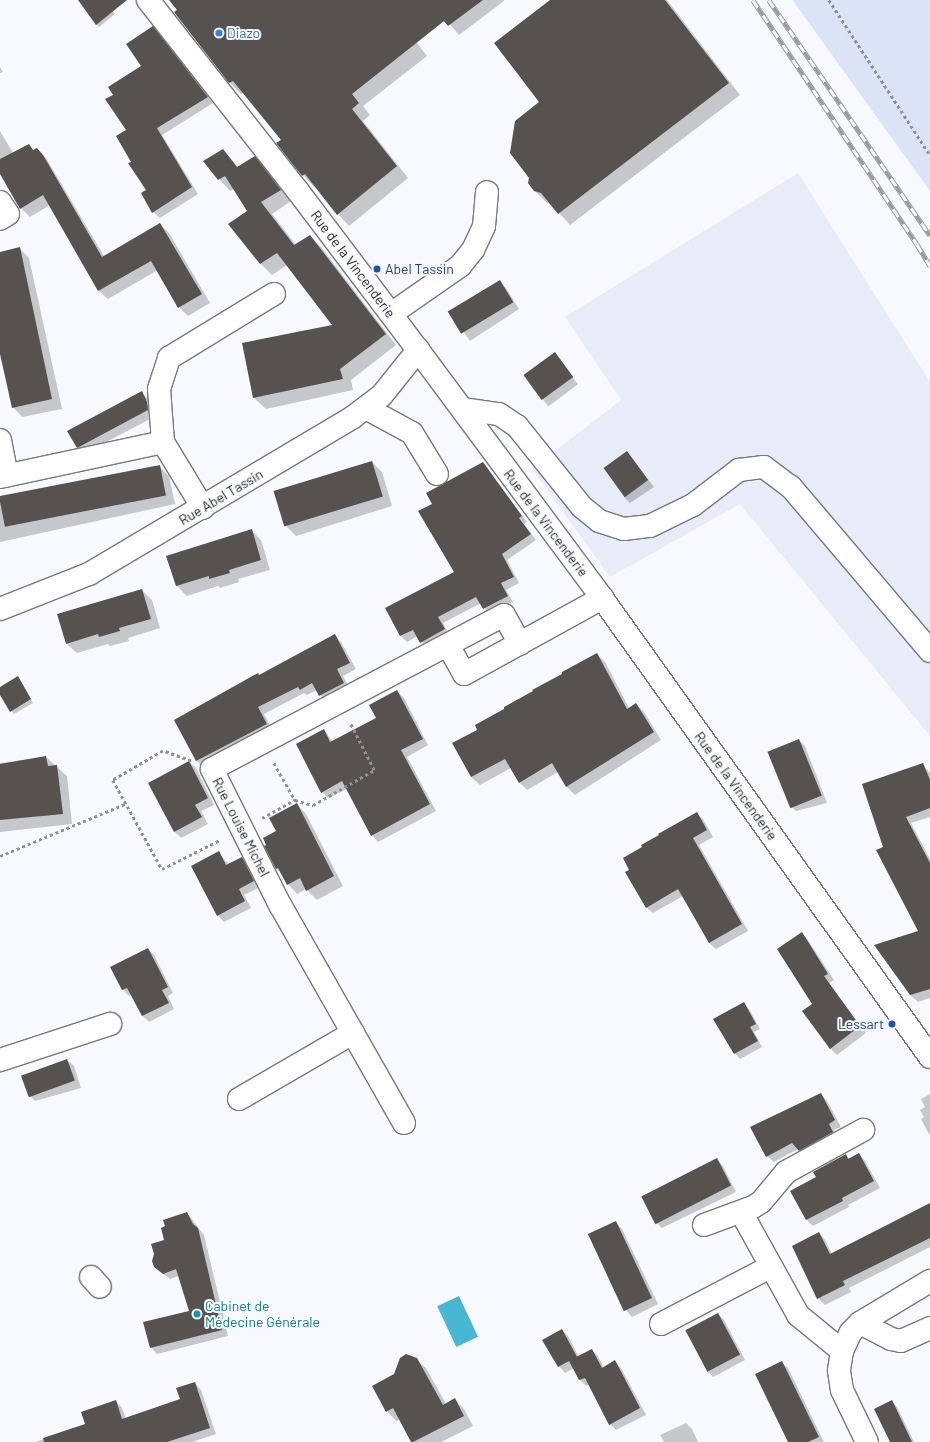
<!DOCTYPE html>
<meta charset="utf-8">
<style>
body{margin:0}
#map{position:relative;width:930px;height:1442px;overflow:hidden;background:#f7f9fe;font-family:Barlow,sans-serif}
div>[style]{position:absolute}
.built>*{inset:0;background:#e7ecf8}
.green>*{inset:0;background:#dbe3f7}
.water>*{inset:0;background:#47b8d3;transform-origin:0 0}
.shadow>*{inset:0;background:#0003;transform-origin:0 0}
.building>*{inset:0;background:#565250;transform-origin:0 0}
.path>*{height:2.5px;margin-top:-1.25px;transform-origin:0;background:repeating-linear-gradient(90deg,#909195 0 3px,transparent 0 6px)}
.roads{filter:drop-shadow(1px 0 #77797d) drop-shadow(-1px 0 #77797d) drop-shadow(0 1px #77797d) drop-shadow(0 -1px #77797d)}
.minor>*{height:22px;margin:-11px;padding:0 11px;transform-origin:11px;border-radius:11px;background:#fff}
.major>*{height:22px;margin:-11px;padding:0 11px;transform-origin:11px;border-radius:11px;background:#fff}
.rail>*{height:4.5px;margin-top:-2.25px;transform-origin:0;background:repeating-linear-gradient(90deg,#f7f9fe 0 9px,#999a9e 0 18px);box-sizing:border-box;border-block:1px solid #999a9e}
.dots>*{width:11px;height:11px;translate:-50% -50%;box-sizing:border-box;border:2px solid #f7f9fe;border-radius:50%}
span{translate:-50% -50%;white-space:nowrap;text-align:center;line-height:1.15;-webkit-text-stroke:4px #f7f9fe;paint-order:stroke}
.shop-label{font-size:14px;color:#366cbe}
.left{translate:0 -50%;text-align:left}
.street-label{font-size:14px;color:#2a2b2d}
.transit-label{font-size:14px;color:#164399}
.right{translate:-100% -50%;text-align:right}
.culture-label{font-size:14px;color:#0d838f}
</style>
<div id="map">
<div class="built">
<i style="clip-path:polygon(798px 173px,930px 382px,930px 736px,740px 504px,610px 577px,532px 469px,621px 400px,565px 317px)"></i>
</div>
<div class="green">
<i style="clip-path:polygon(793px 0,930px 0,930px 191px,799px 9px)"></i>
</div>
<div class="water">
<i style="left:459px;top:1296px;width:45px;height:24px;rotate:65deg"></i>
</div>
<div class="shadow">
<i style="clip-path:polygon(87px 0,104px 0,115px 14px,99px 27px,96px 24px)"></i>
<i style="clip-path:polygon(170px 0,384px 0,427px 56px,363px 106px,370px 115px,363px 121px,408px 178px,349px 226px,338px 214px,315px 186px,314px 187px,303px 175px,282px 140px,244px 93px,241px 94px,230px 83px,175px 13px,178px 10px)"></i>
<i style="clip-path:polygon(429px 0,504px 0,504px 1px,459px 35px)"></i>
<i style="clip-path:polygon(552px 0,667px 0,740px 95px,570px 225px,551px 204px,547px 203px,535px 191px,541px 102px)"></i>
<i style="clip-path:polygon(159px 34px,213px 103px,162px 135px,198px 194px,160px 218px,153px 212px,147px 191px,132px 162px,127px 130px,115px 95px,142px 66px)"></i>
<i style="clip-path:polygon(0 67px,3px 72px,0 73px)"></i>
<i style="clip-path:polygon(0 131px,13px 153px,29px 146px,34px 151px,37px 149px,46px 158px,104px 256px,160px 224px,169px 233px,210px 303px,188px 316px,179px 307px,158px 270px,108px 299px,99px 291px,50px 205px,30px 217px,21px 208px,0 172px)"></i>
<i style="clip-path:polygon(223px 150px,238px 167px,254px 157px,266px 169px,291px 201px,272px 214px,296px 245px,310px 236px,321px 247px,396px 345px,351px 380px,353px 390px,266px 409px,254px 398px,243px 344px,334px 326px,287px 265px,272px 275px,260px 263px,248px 212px,234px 189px,230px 191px,219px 179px)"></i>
<i style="clip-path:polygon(19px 248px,29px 258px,62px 409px,22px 417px,13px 407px,0 349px,0 253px)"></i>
<i style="clip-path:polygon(500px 282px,506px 288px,519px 309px,470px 341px,451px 314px)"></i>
<i style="left:555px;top:354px;width:38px;height:37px;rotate:53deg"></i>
<i style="clip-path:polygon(141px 392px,148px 399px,154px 409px,154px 417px,85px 453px,77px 447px)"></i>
<i style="clip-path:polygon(627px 452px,654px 487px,630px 503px,624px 497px)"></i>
<i style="clip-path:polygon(372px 462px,382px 472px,392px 506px,296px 536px,286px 526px)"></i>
<i style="clip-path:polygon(483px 463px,527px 522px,524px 524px,536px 540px,507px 560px,519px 583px,506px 590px,513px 602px,490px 615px,481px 603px,443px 623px,450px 636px,427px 648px,418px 636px,407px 642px,401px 636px,387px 608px,455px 572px,433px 504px)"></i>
<i style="clip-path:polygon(159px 466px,169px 476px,175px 504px,0 542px,0 500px)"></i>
<i style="clip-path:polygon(251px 530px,261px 540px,270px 570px,238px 579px,239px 582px,220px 588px,218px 586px,187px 596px,177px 586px,168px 556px)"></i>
<i style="clip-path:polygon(142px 590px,152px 600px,160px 628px,128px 638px,129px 641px,110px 646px,108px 644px,77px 653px,67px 644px)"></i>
<i style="clip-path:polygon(335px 636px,341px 642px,356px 669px,343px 676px,350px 689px,326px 702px,317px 690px,307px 695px,304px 693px,264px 714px,273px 731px,203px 767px,196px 760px,259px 676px)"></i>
<i style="clip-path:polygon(597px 654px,605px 662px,629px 708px,636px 704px,644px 712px,661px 740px,575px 795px,567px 787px,558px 772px,527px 790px,519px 782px,511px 768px,480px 785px,471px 777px,454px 743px,479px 731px)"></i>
<i style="clip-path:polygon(20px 681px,33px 703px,14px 714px,0 693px,0 688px)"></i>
<i style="clip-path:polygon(397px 691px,404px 698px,428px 745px,407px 757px,436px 811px,378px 842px,372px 835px,347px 789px,328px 798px,322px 792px,324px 730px,333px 742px,377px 718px)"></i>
<i style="clip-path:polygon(799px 740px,805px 746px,827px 803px,796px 811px,790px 805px)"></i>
<i style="clip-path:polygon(46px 757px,67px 776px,72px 824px,0 832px,0 763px)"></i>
<i style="clip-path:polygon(189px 762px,196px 768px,214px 805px,201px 811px,208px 824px,181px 838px,175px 832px)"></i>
<i style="clip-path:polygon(922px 764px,930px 773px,930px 817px,911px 823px,930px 859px,930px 902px,884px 848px)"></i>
<i style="clip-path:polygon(297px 804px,306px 814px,343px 886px,317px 900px,306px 889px,297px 894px,288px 884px,283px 875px,277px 869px,266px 846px)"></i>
<i style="clip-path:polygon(696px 813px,703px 819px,713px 837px,699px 845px,748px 931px,716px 949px,709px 943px,683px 896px,653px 913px,646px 907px,631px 870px,643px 847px)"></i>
<i style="clip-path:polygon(219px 853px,229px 865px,242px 858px,248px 864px,260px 887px,244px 895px,251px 908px,224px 922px,218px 915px)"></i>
<i style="clip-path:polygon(930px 928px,930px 998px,918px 1002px,910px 995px)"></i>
<i style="clip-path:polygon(802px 934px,808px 940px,834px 980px,829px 983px,866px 1033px,837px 1055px,830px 1048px,814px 1004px)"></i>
<i style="clip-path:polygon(148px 949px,154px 955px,173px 993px,168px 996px,174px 1009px,149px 1022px,143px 1016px,132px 994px,129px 996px,123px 990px,112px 967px)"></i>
<i style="clip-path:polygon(744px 1004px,749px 1009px,760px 1029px,754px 1032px,762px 1047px,740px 1059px,735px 1053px)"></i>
<i style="clip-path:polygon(67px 1060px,74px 1066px,81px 1088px,35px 1101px,28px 1094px)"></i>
<i style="clip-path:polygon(821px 1094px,827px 1101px,841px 1127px,834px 1130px,839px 1139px,806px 1156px,798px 1149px,774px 1162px,767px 1156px)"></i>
<i style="clip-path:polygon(930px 1094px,930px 1136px,921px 1119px,924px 1117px,920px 1110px,925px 1107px,921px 1099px)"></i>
<i style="clip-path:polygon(859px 1154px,865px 1161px,880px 1188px,848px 1205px,849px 1207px,813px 1226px,807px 1220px,792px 1191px,818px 1178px,845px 1155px,850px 1159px)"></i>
<i style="clip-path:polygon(717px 1159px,723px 1166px,736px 1192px,662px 1228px,655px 1222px)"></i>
<i style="clip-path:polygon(930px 1205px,930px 1247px,849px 1288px,851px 1292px,825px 1305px,818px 1298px,819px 1233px,825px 1240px,832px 1254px)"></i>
<i style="clip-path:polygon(187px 1213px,204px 1235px,228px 1336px,157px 1354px,151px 1347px,191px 1312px,179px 1276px,170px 1279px,155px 1267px,166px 1241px)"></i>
<i style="clip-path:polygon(616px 1223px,622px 1229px,658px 1304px,632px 1317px,626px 1310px)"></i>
<i style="clip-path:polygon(718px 1314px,724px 1320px,745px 1360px,713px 1377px,707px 1371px,686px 1330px)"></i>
<i style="clip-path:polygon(562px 1330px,568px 1336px,579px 1357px,591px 1350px,598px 1356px,604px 1368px,615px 1362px,621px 1368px,646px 1415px,616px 1430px,610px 1424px,589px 1385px,586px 1386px,580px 1380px,574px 1368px,565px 1373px,559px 1366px)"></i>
<i style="clip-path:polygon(410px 1355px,426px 1368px,446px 1404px,454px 1399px,464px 1409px,473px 1426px,441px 1442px,413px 1442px,400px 1419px,396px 1421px,387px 1411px,400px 1358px)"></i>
<i style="clip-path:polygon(781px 1362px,788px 1368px,824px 1442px,789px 1442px)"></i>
<i style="clip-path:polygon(195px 1383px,201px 1390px,216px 1434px,192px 1442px,35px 1442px,87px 1425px,116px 1401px,122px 1408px,126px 1419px,181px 1400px)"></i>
<i style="clip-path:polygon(892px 1401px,897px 1407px,914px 1442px,891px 1442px)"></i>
<i style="clip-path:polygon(686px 1423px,692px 1429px,698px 1442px,664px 1442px,660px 1435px)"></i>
</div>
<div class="building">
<i style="clip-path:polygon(78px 0,127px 0,96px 25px)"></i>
<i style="clip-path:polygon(169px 0,483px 0,448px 26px,444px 21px,352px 94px,359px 103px,352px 109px,397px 166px,337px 215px,305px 174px,302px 176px,276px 143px,281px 140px,233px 81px,229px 83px,174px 12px,177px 10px)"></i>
<i style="clip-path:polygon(550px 0,665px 0,729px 83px,558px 214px,541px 193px,534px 191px,528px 183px,529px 178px,510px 153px,515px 121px,539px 102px,494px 43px)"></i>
<i style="clip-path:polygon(153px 26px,208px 97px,157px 128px,192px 187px,152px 213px,141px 193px,146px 190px,128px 163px,131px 162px,116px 136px,126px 130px,105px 99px,113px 95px,108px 87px,141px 66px,126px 44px)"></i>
<i style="clip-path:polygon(29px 144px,33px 150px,37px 148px,43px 155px,102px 257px,160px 223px,202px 294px,178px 308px,151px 261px,98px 291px,43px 195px,20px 209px,0 174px,0 159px)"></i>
<i style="clip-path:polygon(223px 149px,237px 167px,255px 156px,281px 190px,261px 202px,294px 245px,310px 235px,386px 334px,340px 369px,343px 379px,253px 398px,242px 343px,332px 325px,277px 253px,260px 264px,228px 224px,247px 211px,225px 176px,218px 180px,203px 161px)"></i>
<i style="clip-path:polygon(20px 247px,52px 399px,12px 408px,0 354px,0 252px)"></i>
<i style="left:500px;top:280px;width:26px;height:61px;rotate:59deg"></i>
<i style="left:555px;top:352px;width:31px;height:39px;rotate:54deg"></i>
<i style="clip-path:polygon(142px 391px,147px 402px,148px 410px,77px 448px,67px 431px)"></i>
<i style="left:627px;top:451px;width:36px;height:29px;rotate:54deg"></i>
<i style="left:372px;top:461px;width:37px;height:103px;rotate:73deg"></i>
<i style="clip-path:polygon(483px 462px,522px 516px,519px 518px,531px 534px,502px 554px,514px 577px,501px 583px,508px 596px,483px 609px,476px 597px,438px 617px,445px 629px,420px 643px,413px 630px,400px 636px,385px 608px,454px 572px,418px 511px,432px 504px,426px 493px)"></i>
<i style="left:160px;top:465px;width:31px;height:164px;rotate:79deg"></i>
<i style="clip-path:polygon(252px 529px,261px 560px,229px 570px,230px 573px,209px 579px,209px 576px,176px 586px,166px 556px)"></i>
<i style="clip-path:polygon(142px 589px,151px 619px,119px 628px,120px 631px,99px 637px,98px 634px,66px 644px,57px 614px)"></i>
<i style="clip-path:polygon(335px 634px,350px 663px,337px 669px,344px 683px,319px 696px,312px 683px,300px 690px,298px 687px,258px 707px,267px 724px,196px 761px,174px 720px,258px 673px,259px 675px)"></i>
<i style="clip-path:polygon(597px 653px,627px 709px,636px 703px,654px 732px,566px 787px,552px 763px,519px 783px,505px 759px,471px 777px,452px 743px,477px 730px,475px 725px,504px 709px,504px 707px,533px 691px,532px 690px,562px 674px,562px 672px)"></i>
<i style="clip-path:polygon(18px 676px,31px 699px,10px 712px,0 695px,0 687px)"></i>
<i style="clip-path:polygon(397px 690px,423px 739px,401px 750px,430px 804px,371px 836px,342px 781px,321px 793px,296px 744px,324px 729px,330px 742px,376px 718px,369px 705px)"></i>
<i style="left:799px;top:739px;width:61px;height:34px;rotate:68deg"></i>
<i style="clip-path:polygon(46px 756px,48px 766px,57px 765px,63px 814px,0 820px,0 764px)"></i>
<i style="clip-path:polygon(189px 761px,208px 798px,195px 805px,202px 817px,174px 832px,148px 783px)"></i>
<i style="clip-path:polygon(923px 763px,930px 780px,930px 808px,906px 817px,930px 863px,930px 989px,910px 995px,874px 945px,918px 931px,876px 850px,883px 847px,862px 784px)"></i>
<i style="clip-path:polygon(297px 803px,334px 876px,306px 891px,300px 878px,287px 885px,278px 868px,276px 869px,264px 846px,266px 845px,263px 838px,276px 831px,269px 818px)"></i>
<i style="clip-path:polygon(697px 812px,707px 830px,693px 838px,742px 924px,709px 943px,678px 889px,646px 908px,625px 872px,629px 870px,623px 858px,642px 847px,641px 845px,659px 835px,658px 834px)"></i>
<i style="clip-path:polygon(219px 851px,226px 865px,242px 857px,254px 881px,239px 889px,245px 901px,217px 916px,191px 866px)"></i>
<i style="clip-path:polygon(802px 932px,828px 974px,824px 976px,860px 1026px,830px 1049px,802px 1011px,812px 1004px,777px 949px)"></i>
<i style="clip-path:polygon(148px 948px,168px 987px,162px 990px,169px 1003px,142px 1016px,127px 988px,122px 990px,110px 967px)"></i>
<i style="clip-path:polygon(744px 1002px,756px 1024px,750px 1027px,758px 1041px,734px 1054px,713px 1019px)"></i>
<i style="left:67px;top:1059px;width:23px;height:49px;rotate:70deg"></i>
<i style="clip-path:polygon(821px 1093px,835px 1120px,829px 1124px,833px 1132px,799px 1151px,792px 1143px,766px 1157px,750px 1127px)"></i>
<i style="clip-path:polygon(859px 1153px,874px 1181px,842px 1198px,843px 1201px,806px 1220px,790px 1191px,816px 1177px,813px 1172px,846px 1154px,848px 1159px)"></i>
<i style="left:717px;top:1158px;width:31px;height:85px;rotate:63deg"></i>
<i style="clip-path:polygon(930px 1203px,930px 1238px,843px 1281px,845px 1285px,817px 1299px,792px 1246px,819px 1232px,830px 1254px)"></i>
<i style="clip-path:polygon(187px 1212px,193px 1224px,198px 1228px,222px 1330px,150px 1348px,143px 1322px,189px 1311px,176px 1269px,163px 1274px,154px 1267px,152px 1261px,154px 1254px,151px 1244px,164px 1240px,161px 1228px,165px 1226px,163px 1220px)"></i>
<i style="left:616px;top:1221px;width:85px;height:31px;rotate:65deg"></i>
<i style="left:718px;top:1313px;width:47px;height:37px;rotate:62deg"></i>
<i style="clip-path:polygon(562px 1329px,577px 1357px,572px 1359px,592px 1349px,602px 1368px,615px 1360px,640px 1408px,609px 1425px,585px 1378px,579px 1380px,569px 1361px,558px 1367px,542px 1340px)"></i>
<i style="clip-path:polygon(406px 1354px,417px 1358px,443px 1405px,455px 1398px,464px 1416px,413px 1442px,411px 1442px,393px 1408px,386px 1412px,372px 1386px,394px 1374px,400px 1358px)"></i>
<i style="clip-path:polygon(782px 1361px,819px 1437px,808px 1442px,788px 1442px,755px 1374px)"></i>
<i style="clip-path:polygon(195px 1382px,210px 1428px,167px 1442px,44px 1442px,43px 1438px,85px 1424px,81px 1412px,116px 1400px,122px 1419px,180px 1399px,176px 1388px)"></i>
<i style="clip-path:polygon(892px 1400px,912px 1442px,890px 1442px,874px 1409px)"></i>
</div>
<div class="path">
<i style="left:829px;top:0;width:185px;rotate:56.9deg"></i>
<i style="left:191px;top:761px;width:30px;rotate:-160deg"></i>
<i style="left:163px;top:751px;width:58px;rotate:149.9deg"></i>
<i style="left:113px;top:780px;width:102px;rotate:61.2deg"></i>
<i style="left:162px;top:869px;width:65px;rotate:-26.6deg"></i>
<i style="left:274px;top:763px;width:43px;rotate:60.4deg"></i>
<i style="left:262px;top:818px;width:38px;rotate:-29deg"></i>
<i style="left:295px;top:800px;width:19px;rotate:16deg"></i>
<i style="left:313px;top:805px;width:70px;rotate:-29.8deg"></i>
<i style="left:374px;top:770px;width:53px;rotate:-117.1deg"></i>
<i style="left:0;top:856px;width:135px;rotate:-22.6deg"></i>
</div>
<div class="roads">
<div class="minor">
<i style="left:0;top:202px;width:14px;rotate:56deg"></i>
<i style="left:8px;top:214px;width:9px;rotate:148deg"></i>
<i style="left:391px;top:314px;width:84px;rotate:-34.8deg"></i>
<i style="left:460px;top:266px;width:21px;rotate:-51deg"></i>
<i style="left:473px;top:250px;width:26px;rotate:-65deg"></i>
<i style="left:484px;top:226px;width:34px;rotate:-85deg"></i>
<i style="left:366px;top:408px;width:52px;rotate:28.5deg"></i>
<i style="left:412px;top:433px;width:48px;rotate:58.6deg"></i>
<i style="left:462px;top:409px;width:37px;rotate:8deg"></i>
<i style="left:499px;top:414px;width:22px;rotate:34deg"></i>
<i style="left:517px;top:426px;width:104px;rotate:51.3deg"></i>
<i style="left:582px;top:507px;width:22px;rotate:39deg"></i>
<i style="left:599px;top:521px;width:26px;rotate:18deg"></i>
<i style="left:624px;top:529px;width:26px;rotate:-7deg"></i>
<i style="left:650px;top:526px;width:48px;rotate:-26deg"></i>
<i style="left:693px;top:505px;width:58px;rotate:-37.3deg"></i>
<i style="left:739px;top:470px;width:25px;rotate:-7deg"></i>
<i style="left:764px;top:467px;width:34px;rotate:37deg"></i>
<i style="left:791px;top:487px;width:215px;rotate:49.7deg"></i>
<i style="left:0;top:440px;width:36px;rotate:79deg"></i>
<i style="left:163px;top:442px;width:53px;rotate:-94.3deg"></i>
<i style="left:159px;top:389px;width:33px;rotate:-72deg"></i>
<i style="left:169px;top:358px;width:123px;rotate:-31.4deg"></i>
<i style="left:0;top:477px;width:167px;rotate:-12.1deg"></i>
<i style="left:163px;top:442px;width:77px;rotate:58.8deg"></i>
<i style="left:0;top:609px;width:96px;rotate:-21.5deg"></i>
<i style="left:89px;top:574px;width:307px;rotate:-30.7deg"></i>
<i style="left:353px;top:417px;width:36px;rotate:-37deg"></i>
<i style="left:382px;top:395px;width:58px;rotate:-51.3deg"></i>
<i style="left:448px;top:645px;width:33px;rotate:61deg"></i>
<i style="left:464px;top:674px;width:158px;rotate:-28.8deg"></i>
<i style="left:0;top:1060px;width:116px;rotate:-18.1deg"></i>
<i style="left:239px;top:1099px;width:132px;rotate:-30.1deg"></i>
<i style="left:404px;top:1123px;width:251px;rotate:-119.6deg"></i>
<i style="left:280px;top:905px;width:152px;rotate:-116.6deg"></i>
<i style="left:212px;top:769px;width:330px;rotate:-27.8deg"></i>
<i style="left:504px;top:615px;width:33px;rotate:61deg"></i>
<i style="left:741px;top:1212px;width:118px;rotate:61deg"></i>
<i style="left:798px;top:1315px;width:57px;rotate:39.3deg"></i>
<i style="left:704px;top:1225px;width:52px;rotate:-20.2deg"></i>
<i style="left:753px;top:1207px;width:9px;rotate:-32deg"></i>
<i style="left:761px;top:1202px;width:39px;rotate:-50deg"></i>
<i style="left:786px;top:1172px;width:88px;rotate:-28.6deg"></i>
<i style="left:91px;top:1277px;width:13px;rotate:48deg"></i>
<i style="left:860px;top:1323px;width:35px;rotate:27deg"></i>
<i style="left:891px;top:1339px;width:10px;rotate:11deg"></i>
<i style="left:901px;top:1341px;width:32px;rotate:-24deg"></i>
<i style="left:661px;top:1324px;width:123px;rotate:-27.6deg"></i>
<i style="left:867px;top:1442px;width:58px;rotate:-115.7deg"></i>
<i style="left:842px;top:1390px;width:20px;rotate:-99deg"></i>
<i style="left:839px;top:1370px;width:19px;rotate:-81deg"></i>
<i style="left:842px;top:1351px;width:21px;rotate:-65deg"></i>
<i style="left:851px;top:1332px;width:13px;rotate:-45deg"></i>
<i style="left:860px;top:1323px;width:82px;rotate:-31deg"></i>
</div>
<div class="major">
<i style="left:148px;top:0;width:241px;rotate:51.9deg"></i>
<i style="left:297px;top:190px;width:201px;rotate:52.9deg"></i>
<i style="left:418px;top:350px;width:309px;rotate:53.4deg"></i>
<i style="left:602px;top:598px;width:564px;rotate:54.45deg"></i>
</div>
</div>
<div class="rail">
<i style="left:753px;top:0;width:294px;rotate:56.1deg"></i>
<i style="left:917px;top:244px;width:26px;rotate:59deg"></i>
<i style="left:769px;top:0;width:285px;rotate:55.6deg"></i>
</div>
<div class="dots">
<i style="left:219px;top:33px;background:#3f7fe0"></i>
<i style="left:377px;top:269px;background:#1a4fb4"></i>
<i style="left:892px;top:1024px;background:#1a4fb4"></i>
<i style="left:197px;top:1314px;background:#0f9aa8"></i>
</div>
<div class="shop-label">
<span class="left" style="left:227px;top:33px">Diazo</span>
</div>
<div class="street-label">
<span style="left:353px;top:264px;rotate:53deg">Rue de la Vincenderie</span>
<span style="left:221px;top:497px;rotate:-31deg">Rue Abel Tassin</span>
<span style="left:546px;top:523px;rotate:53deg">Rue de la Vincenderie</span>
<span style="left:736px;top:786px;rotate:54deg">Rue de la Vincenderie</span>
<span style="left:241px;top:827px;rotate:63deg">Rue Louise Michel</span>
</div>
<div class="transit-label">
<span class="left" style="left:385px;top:269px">Abel Tassin</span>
<span class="right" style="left:884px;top:1024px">Lessart</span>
</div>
<div class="culture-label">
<span class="left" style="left:205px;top:1314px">Cabinet de<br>Médecine Générale</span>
</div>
</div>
